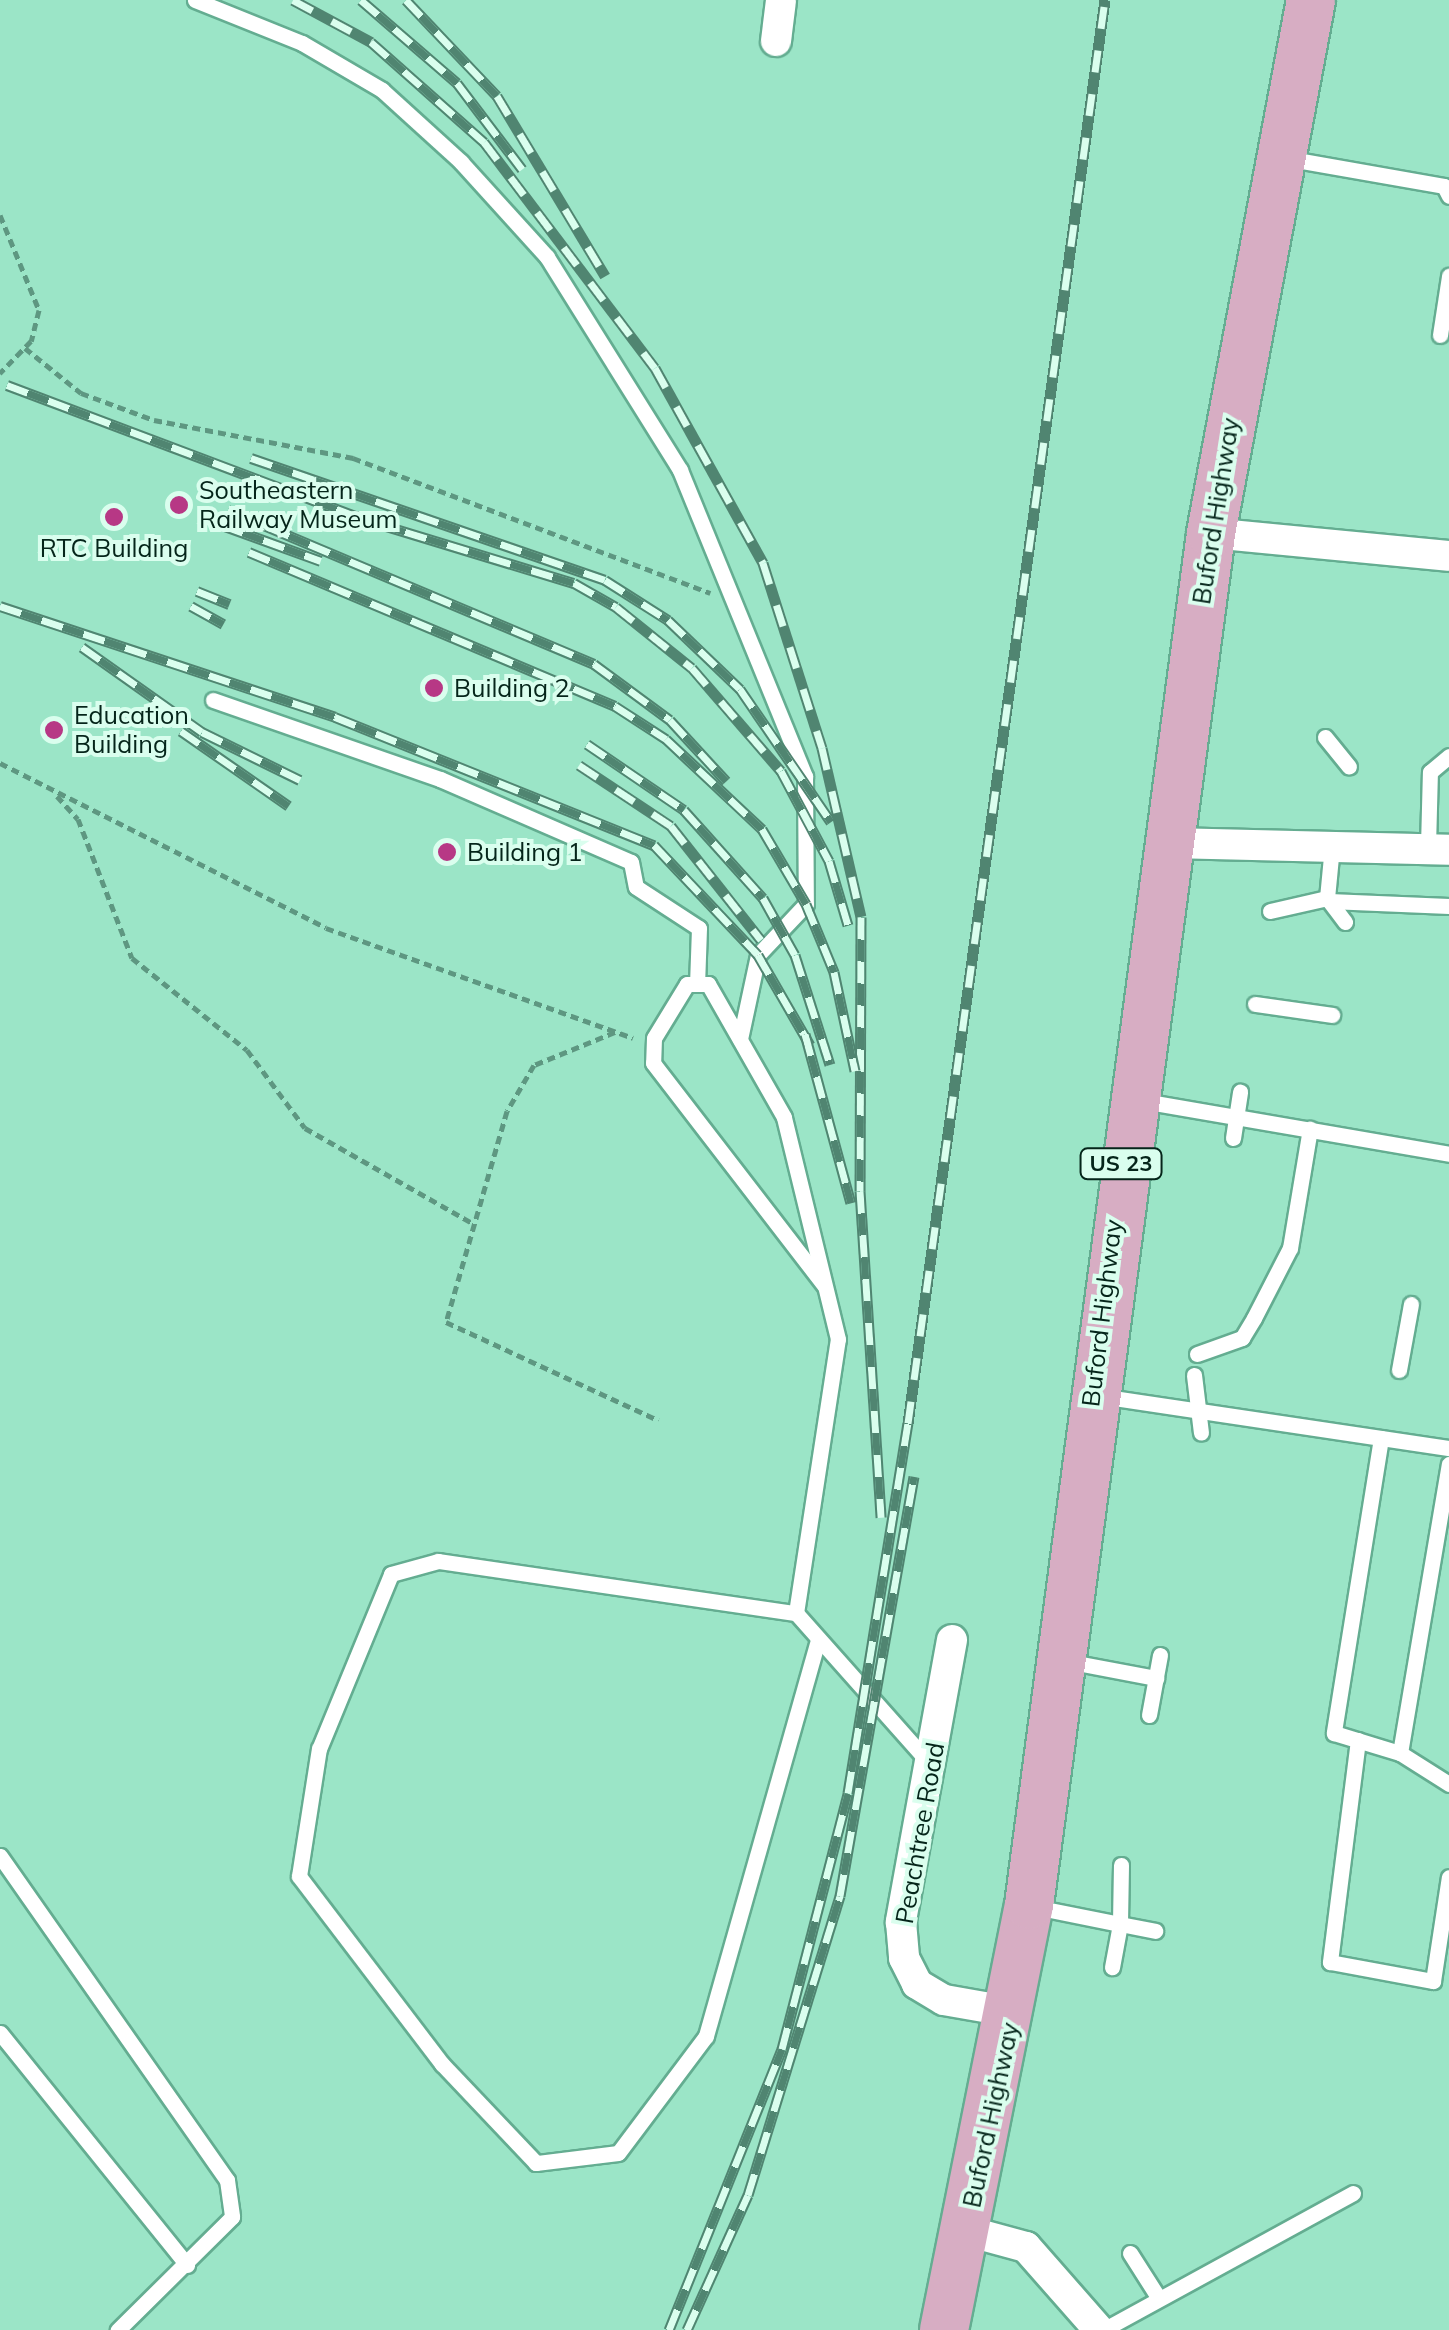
<!DOCTYPE html>
<style>
body{margin:0}
#map{position:relative;width:1449px;height:2330px;overflow:hidden;background:#9be5c7;font-family:Mulish,sans-serif}
div>[style]{position:absolute}
.path>*{height:5px;margin-top:-2.5px;transform-origin:0;background:repeating-linear-gradient(90deg,#5e9781 0 8px,transparent 0 13px)}
.roads{filter:drop-shadow(2px 0 #64ad91) drop-shadow(-2px 0 #64ad91) drop-shadow(0 2px #64ad91) drop-shadow(0 -2px #64ad91)}
.service>*{height:15px;margin:-7.5px;padding:0 7.5px;transform-origin:7.5px;border-radius:7.5px;background:#fff}
.minor>*{height:30px;margin:-15px;padding:0 15px;transform-origin:15px;border-radius:15px;background:#fff}
.primary>*{height:48px;margin:-24px;padding:0 24px;transform-origin:24px;border-radius:24px;background:#d7adc3}
.rail>*{height:11px;margin-top:-5.5px;transform-origin:0;background:repeating-linear-gradient(90deg,#dafeee 0 22px,#508571 0 44px);box-sizing:border-box;border-block:2px solid #508571}
.dots>*{width:28px;height:28px;translate:-50% -50%;box-sizing:border-box;border:5px solid #dafeee;border-radius:50%}
span{translate:-50% -50%;white-space:nowrap;text-align:center;line-height:1.15;-webkit-text-stroke:8px #dafeee;paint-order:stroke}
.shield-label span{padding:2px 8px;background:#dafeee;border:2px solid;border-radius:8px;-webkit-text-stroke-width:0}
.shield-label{font-size:22px;color:#05251a;font-weight:700}
.poi-label{font-size:25px;color:#05251a}
.left{translate:0 -50%;text-align:left}
.street-label{font-size:25px;color:#05251a}
</style>
<div id="map">
<div class="path">
<i style="left:0;top:215px;width:103px;rotate:67.7deg"></i>
<i style="left:39px;top:310px;width:32px;rotate:104deg"></i>
<i style="left:31px;top:341px;width:45px;rotate:134.1deg"></i>
<i style="left:25px;top:348px;width:72px;rotate:38.8deg"></i>
<i style="left:81px;top:393px;width:78px;rotate:20.3deg"></i>
<i style="left:154px;top:420px;width:203px;rotate:10.8deg"></i>
<i style="left:353px;top:458px;width:382px;rotate:20.7deg"></i>
<i style="left:0;top:763px;width:365px;rotate:26.8deg"></i>
<i style="left:326px;top:928px;width:326px;rotate:19.7deg"></i>
<i style="left:57px;top:796px;width:31px;rotate:48deg"></i>
<i style="left:78px;top:819px;width:149px;rotate:68.8deg"></i>
<i style="left:132px;top:958px;width:147px;rotate:38.7deg"></i>
<i style="left:247px;top:1050px;width:97px;rotate:53.4deg"></i>
<i style="left:305px;top:1128px;width:192px;rotate:29.6deg"></i>
<i style="left:615px;top:1032px;width:87px;rotate:157.8deg"></i>
<i style="left:534px;top:1065px;width:53px;rotate:120.4deg"></i>
<i style="left:507px;top:1111px;width:220px;rotate:106.1deg"></i>
<i style="left:446px;top:1322px;width:234px;rotate:24.8deg"></i>
</div>
<div class="roads">
<div class="service">
<i style="left:195px;top:0;width:115px;rotate:21.9deg"></i>
<i style="left:302px;top:43px;width:93px;rotate:30.4deg"></i>
<i style="left:382px;top:90px;width:107px;rotate:42.3deg"></i>
<i style="left:461px;top:162px;width:128px;rotate:47.8deg"></i>
<i style="left:547px;top:257px;width:251px;rotate:58deg"></i>
<i style="left:680px;top:470px;width:331px;rotate:67.8deg"></i>
<i style="left:805px;top:776px;width:128px;rotate:89.6deg"></i>
<i style="left:806px;top:904px;width:70px;rotate:133.3deg"></i>
<i style="left:758px;top:955px;width:86px;rotate:102.1deg"></i>
<i style="left:1285px;top:158px;width:161px;rotate:10deg"></i>
<i style="left:1444px;top:186px;width:11px;rotate:63deg"></i>
<i style="left:1440px;top:335px;width:60px;rotate:-81.3deg"></i>
<i style="left:213px;top:700px;width:240px;rotate:19.2deg"></i>
<i style="left:440px;top:779px;width:208px;rotate:23.5deg"></i>
<i style="left:631px;top:862px;width:25px;rotate:79deg"></i>
<i style="left:636px;top:887px;width:75px;rotate:33.1deg"></i>
<i style="left:699px;top:928px;width:56px;rotate:92deg"></i>
<i style="left:1325px;top:737px;width:38px;rotate:51deg"></i>
<i style="left:1428px;top:846px;width:74px;rotate:-88.5deg"></i>
<i style="left:1430px;top:772px;width:25px;rotate:-40deg"></i>
<i style="left:1327px;top:898px;width:30px;rotate:53deg"></i>
<i style="left:1329px;top:901px;width:120px;rotate:2.4deg"></i>
<i style="left:1270px;top:911px;width:58px;rotate:-12.8deg"></i>
<i style="left:1327px;top:898px;width:52px;rotate:-84.5deg"></i>
<i style="left:1255px;top:1004px;width:78px;rotate:8.1deg"></i>
<i style="left:1143px;top:1101px;width:311px;rotate:9.8deg"></i>
<i style="left:1233px;top:1138px;width:47px;rotate:-81.3deg"></i>
<i style="left:1197px;top:1354px;width:48px;rotate:-19.6deg"></i>
<i style="left:1242px;top:1338px;width:23px;rotate:-59deg"></i>
<i style="left:1254px;top:1318px;width:79px;rotate:-62.8deg"></i>
<i style="left:1290px;top:1248px;width:121px;rotate:-80.5deg"></i>
<i style="left:1399px;top:1370px;width:67px;rotate:-79.7deg"></i>
<i style="left:1194px;top:1375px;width:58px;rotate:83.1deg"></i>
<i style="left:1100px;top:1396px;width:353px;rotate:8.5deg"></i>
<i style="left:1381px;top:1438px;width:299px;rotate:99.1deg"></i>
<i style="left:1334px;top:1733px;width:69px;rotate:16.9deg"></i>
<i style="left:1400px;top:1753px;width:58px;rotate:32.3deg"></i>
<i style="left:796px;top:1613px;width:277px;rotate:-81.3deg"></i>
<i style="left:838px;top:1339px;width:228px;rotate:-103.7deg"></i>
<i style="left:784px;top:1117px;width:153px;rotate:-119.7deg"></i>
<i style="left:708px;top:984px;width:21px;rotate:180deg"></i>
<i style="left:687px;top:984px;width:63px;rotate:121.4deg"></i>
<i style="left:654px;top:1038px;width:25px;rotate:92deg"></i>
<i style="left:653px;top:1063px;width:280px;rotate:52.4deg"></i>
<i style="left:818px;top:1640px;width:412px;rotate:105.8deg"></i>
<i style="left:706px;top:2036px;width:146px;rotate:126.9deg"></i>
<i style="left:618px;top:2153px;width:83px;rotate:173deg"></i>
<i style="left:536px;top:2163px;width:137px;rotate:-133.5deg"></i>
<i style="left:442px;top:2064px;width:236px;rotate:-127.3deg"></i>
<i style="left:299px;top:1876px;width:129px;rotate:-81.1deg"></i>
<i style="left:319px;top:1749px;width:189px;rotate:-67.6deg"></i>
<i style="left:391px;top:1574px;width:49px;rotate:-15.5deg"></i>
<i style="left:438px;top:1561px;width:362px;rotate:8.3deg"></i>
<i style="left:796px;top:1613px;width:203px;rotate:48.4deg"></i>
<i style="left:1066px;top:1661px;width:92px;rotate:10.7deg"></i>
<i style="left:1149px;top:1715px;width:61px;rotate:-79.6deg"></i>
<i style="left:1358px;top:1740px;width:224px;rotate:97.2deg"></i>
<i style="left:1330px;top:1962px;width:105px;rotate:10.5deg"></i>
<i style="left:1433px;top:1981px;width:105px;rotate:-81.3deg"></i>
<i style="left:1400px;top:1753px;width:293px;rotate:-80.4deg"></i>
<i style="left:0;top:1856px;width:396px;rotate:55deg"></i>
<i style="left:227px;top:2180px;width:37px;rotate:82deg"></i>
<i style="left:232px;top:2217px;width:161px;rotate:135.3deg"></i>
<i style="left:1121px;top:1865px;width:59px;rotate:91deg"></i>
<i style="left:1120px;top:1924px;width:36px;rotate:11deg"></i>
<i style="left:1035px;top:1907px;width:87px;rotate:11.3deg"></i>
<i style="left:1120px;top:1924px;width:44px;rotate:100.5deg"></i>
<i style="left:0;top:2033px;width:298px;rotate:51.1deg"></i>
<i style="left:1130px;top:2253px;width:52px;rotate:57.5deg"></i>
<i style="left:1103px;top:2330px;width:285px;rotate:-28.7deg"></i>
</div>
<div class="minor">
<i style="left:776px;top:41px;width:41px;rotate:-83deg"></i>
<i style="left:1211px;top:533px;width:239px;rotate:5.5deg"></i>
<i style="left:1170px;top:843px;width:279px;rotate:1.4deg"></i>
<i style="left:952px;top:1640px;width:287px;rotate:100.3deg"></i>
<i style="left:901px;top:1922px;width:36px;rotate:85deg"></i>
<i style="left:904px;top:1958px;width:29px;rotate:63deg"></i>
<i style="left:917px;top:1984px;width:31px;rotate:31deg"></i>
<i style="left:944px;top:2000px;width:69px;rotate:10deg"></i>
<i style="left:967px;top:2231px;width:61px;rotate:15.2deg"></i>
<i style="left:1026px;top:2247px;width:111px;rotate:48.7deg"></i>
</div>
<div class="primary">
<i style="left:944px;top:2330px;width:433px;rotate:-78.7deg"></i>
<i style="left:1029px;top:1905px;width:1384px;rotate:-82.44deg"></i>
<i style="left:1211px;top:533px;width:542px;rotate:-79.37deg"></i>
</div>
</div>
<div class="rail">
<i style="left:293px;top:0;width:89px;rotate:28.3deg"></i>
<i style="left:371px;top:42px;width:151px;rotate:41.5deg"></i>
<i style="left:484px;top:142px;width:283px;rotate:52.9deg"></i>
<i style="left:655px;top:368px;width:223px;rotate:61deg"></i>
<i style="left:763px;top:563px;width:194px;rotate:72.3deg"></i>
<i style="left:822px;top:748px;width:173px;rotate:77deg"></i>
<i style="left:861px;top:917px;width:274px;rotate:90.2deg"></i>
<i style="left:860px;top:1191px;width:327px;rotate:86.3deg"></i>
<i style="left:361px;top:0;width:127px;rotate:40.8deg"></i>
<i style="left:457px;top:83px;width:108px;rotate:52.9deg"></i>
<i style="left:406px;top:0;width:132px;rotate:46.5deg"></i>
<i style="left:497px;top:96px;width:210px;rotate:59deg"></i>
<i style="left:7px;top:385px;width:380px;rotate:20.6deg"></i>
<i style="left:363px;top:519px;width:220px;rotate:16.9deg"></i>
<i style="left:574px;top:583px;width:48px;rotate:29.7deg"></i>
<i style="left:616px;top:607px;width:97px;rotate:38.8deg"></i>
<i style="left:692px;top:668px;width:136px;rotate:49.2deg"></i>
<i style="left:781px;top:771px;width:102px;rotate:61.9deg"></i>
<i style="left:829px;top:861px;width:67px;rotate:73.5deg"></i>
<i style="left:251px;top:458px;width:374px;rotate:19deg"></i>
<i style="left:605px;top:580px;width:75px;rotate:32.4deg"></i>
<i style="left:668px;top:620px;width:100px;rotate:43.8deg"></i>
<i style="left:740px;top:689px;width:161px;rotate:55.6deg"></i>
<i style="left:228px;top:510px;width:397px;rotate:22.8deg"></i>
<i style="left:594px;top:664px;width:94px;rotate:36.4deg"></i>
<i style="left:670px;top:720px;width:83px;rotate:47.4deg"></i>
<i style="left:222px;top:525px;width:105px;rotate:20deg"></i>
<i style="left:249px;top:552px;width:397px;rotate:22.8deg"></i>
<i style="left:615px;top:706px;width:61px;rotate:32.9deg"></i>
<i style="left:666px;top:739px;width:132px;rotate:43.2deg"></i>
<i style="left:762px;top:829px;width:87px;rotate:59.6deg"></i>
<i style="left:806px;top:904px;width:74px;rotate:67.6deg"></i>
<i style="left:834px;top:972px;width:101px;rotate:78deg"></i>
<i style="left:197px;top:591px;width:35px;rotate:22deg"></i>
<i style="left:0;top:606px;width:353px;rotate:18.3deg"></i>
<i style="left:335px;top:717px;width:344px;rotate:21.9deg"></i>
<i style="left:654px;top:845px;width:151px;rotate:46.6deg"></i>
<i style="left:758px;top:955px;width:104px;rotate:60deg"></i>
<i style="left:191px;top:606px;width:37px;rotate:29deg"></i>
<i style="left:82px;top:647px;width:147px;rotate:35.3deg"></i>
<i style="left:202px;top:732px;width:109px;rotate:26.1deg"></i>
<i style="left:181px;top:731px;width:131px;rotate:34.8deg"></i>
<i style="left:587px;top:744px;width:117px;rotate:34.2deg"></i>
<i style="left:684px;top:810px;width:118px;rotate:48.1deg"></i>
<i style="left:763px;top:898px;width:65px;rotate:60.7deg"></i>
<i style="left:795px;top:955px;width:115px;rotate:72.3deg"></i>
<i style="left:579px;top:765px;width:110px;rotate:33.5deg"></i>
<i style="left:671px;top:826px;width:145px;rotate:51.7deg"></i>
<i style="left:805px;top:1034px;width:175px;rotate:74.8deg"></i>
<i style="left:669px;top:2330px;width:303px;rotate:-68.1deg"></i>
<i style="left:782px;top:2049px;width:264px;rotate:-75.5deg"></i>
<i style="left:848px;top:1793px;width:375px;rotate:-80.8deg"></i>
<i style="left:908px;top:1423px;width:1437px;rotate:-82.12deg"></i>
<i style="left:687px;top:2330px;width:148px;rotate:-65.7deg"></i>
<i style="left:748px;top:2195px;width:313px;rotate:-72.9deg"></i>
<i style="left:840px;top:1896px;width:426px;rotate:-80deg"></i>
</div>
<div class="dots">
<i style="left:179px;top:505px;background:#b73885"></i>
<i style="left:114px;top:517px;background:#b73885"></i>
<i style="left:434px;top:688px;background:#b73885"></i>
<i style="left:54px;top:730px;background:#b73885"></i>
<i style="left:447px;top:852px;background:#b73885"></i>
</div>
<div class="shield-label">
<span style="left:1121px;top:1164px">US 23</span>
</div>
<div class="poi-label">
<span class="left" style="left:199px;top:505px">Southeastern<br>Railway Museum</span>
<span style="left:114px;top:548px">RTC Building</span>
<span class="left" style="left:454px;top:688px">Building 2</span>
<span class="left" style="left:74px;top:730px">Education<br>Building</span>
<span class="left" style="left:467px;top:852px">Building 1</span>
</div>
<div class="street-label">
<span style="left:1216px;top:511px;rotate:-81deg">Buford Highway</span>
<span style="left:1102px;top:1313px;rotate:-83deg">Buford Highway</span>
<span style="left:920px;top:1833px;rotate:-80deg">Peachtree Road</span>
<span style="left:991px;top:2115px;rotate:-78deg">Buford Highway</span>
</div>
</div>
